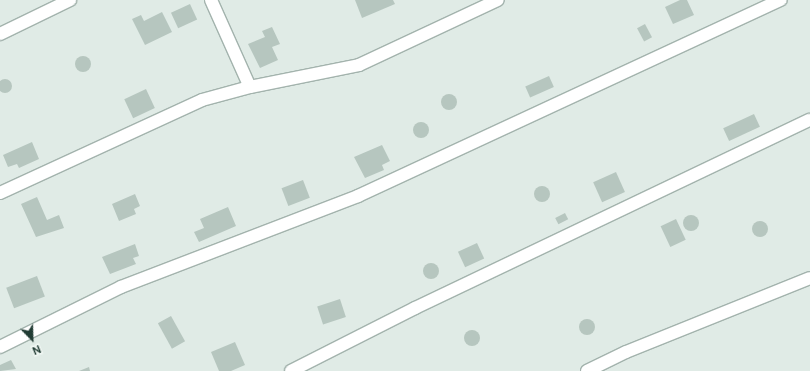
<!DOCTYPE html>
<style>
body{margin:0}
#map{position:relative;width:810px;height:371px;overflow:hidden;background:#e0ebe6;font-family:"DM Sans",sans-serif}
div>[style]{position:absolute}
.building>*{inset:0;background:#b6c6bf;transform-origin:0 0}
.round{border-radius:50%}
.roads{filter:drop-shadow(1px 0 #a3b3ad) drop-shadow(-1px 0 #a3b3ad) drop-shadow(0 1px #a3b3ad) drop-shadow(0 -1px #a3b3ad)}
.minor>*{height:12px;margin:-6px;padding:0 6px;transform-origin:6px;border-radius:6px;background:#fff}
span{translate:-50% -50%;white-space:nowrap;text-align:center;line-height:1.15;-webkit-text-stroke:3px #f1f8f4;paint-order:stroke}
.north{position:absolute;left:12px;top:319px;width:40px;height:40px;-webkit-text-stroke:3px #f1f8f4;paint-order:stroke;rotate:157deg;font-size:11px;font-weight:700;line-height:16px;text-align:center;color:#213c34}
.north::after{content:'';display:block;margin:auto;width:14px;height:18px;background:#213c34;clip-path:polygon(50% 0,100% 100%,50% 72%,0 100%)}
</style>
<div id="map">
<div class="building">
<i style="clip-path:polygon(355px 0,393px 0,395px 4px,362px 18px)"></i>
<i style="clip-path:polygon(680px 0,687px 0,694px 15px,673px 24px,665px 7px)"></i>
<i style="left:190px;top:4px;width:17px;height:21px;rotate:65deg"></i>
<i style="clip-path:polygon(162px 12px,172px 32px,145px 45px,132px 19px,141px 15px,144px 21px)"></i>
<i style="left:645px;top:24px;width:15px;height:9px;rotate:62deg"></i>
<i style="clip-path:polygon(272px 27px,280px 44px,272px 47px,278px 60px,260px 68px,248px 44px,265px 37px,262px 31px)"></i>
<i class="round" style="left:75px;top:56px;width:16px;height:16px"></i>
<i style="left:549px;top:76px;width:12px;height:26px;rotate:66deg"></i>
<i class="round" style="left:-2px;top:79px;width:14px;height:14px"></i>
<i style="left:146px;top:89px;width:21px;height:24px;rotate:65deg"></i>
<i class="round" style="left:441px;top:94px;width:16px;height:16px"></i>
<i style="left:754px;top:114px;width:14px;height:34px;rotate:65deg"></i>
<i class="round" style="left:413px;top:122px;width:16px;height:16px"></i>
<i style="clip-path:polygon(32px 142px,39px 159px,19px 168px,17px 164px,8px 167px,3px 155px)"></i>
<i style="clip-path:polygon(382px 145px,390px 161px,382px 165px,384px 170px,365px 178px,354px 157px)"></i>
<i style="left:616px;top:172px;width:22px;height:25px;rotate:66deg"></i>
<i style="left:303px;top:180px;width:19px;height:23px;rotate:69deg"></i>
<i class="round" style="left:534px;top:186px;width:16px;height:16px"></i>
<i style="clip-path:polygon(135px 194px,140px 206px,134px 209px,136px 214px,119px 221px,112px 204px)"></i>
<i style="clip-path:polygon(37px 197px,47px 220px,59px 215px,64px 228px,36px 237px,21px 204px)"></i>
<i style="clip-path:polygon(228px 207px,236px 226px,199px 242px,194px 232px,204px 228px,200px 219px)"></i>
<i style="left:565px;top:213px;width:7px;height:11px;rotate:63deg"></i>
<i class="round" style="left:683px;top:215px;width:16px;height:16px"></i>
<i style="left:676px;top:219px;width:23px;height:17px;rotate:65deg"></i>
<i class="round" style="left:752px;top:221px;width:16px;height:16px"></i>
<i style="left:477px;top:243px;width:17px;height:21px;rotate:65deg"></i>
<i style="clip-path:polygon(135px 244px,139px 256px,133px 258px,136px 264px,110px 274px,102px 257px)"></i>
<i class="round" style="left:423px;top:263px;width:16px;height:16px"></i>
<i style="left:37px;top:276px;width:22px;height:33px;rotate:69deg"></i>
<i style="left:340px;top:299px;width:19px;height:24px;rotate:72deg"></i>
<i style="left:171px;top:316px;width:29px;height:15px;rotate:61deg"></i>
<i class="round" style="left:579px;top:319px;width:16px;height:16px"></i>
<i class="round" style="left:464px;top:330px;width:16px;height:16px"></i>
<i style="clip-path:polygon(235px 342px,245px 365px,231px 371px,219px 371px,211px 352px)"></i>
<i style="clip-path:polygon(11px 360px,16px 369px,0 371px,0 365px)"></i>
<i style="clip-path:polygon(89px 367px,90px 371px,79px 371px)"></i>
</div>
<div class="roads">
<div class="minor">
<i style="left:211px;top:0;width:95px;rotate:65.9deg"></i>
<i style="left:250px;top:87px;width:111px;rotate:-11.4deg"></i>
<i style="left:359px;top:65px;width:153px;rotate:-25.1deg"></i>
<i style="left:0;top:34px;width:78px;rotate:-25.9deg"></i>
<i style="left:0;top:193px;width:222px;rotate:-24.7deg"></i>
<i style="left:202px;top:100px;width:50px;rotate:-15.2deg"></i>
<i style="left:0;top:347px;width:135px;rotate:-26.4deg"></i>
<i style="left:121px;top:287px;width:254px;rotate:-21deg"></i>
<i style="left:358px;top:196px;width:466px;rotate:-24.9deg"></i>
<i style="left:291px;top:371px;width:139px;rotate:-26.9deg"></i>
<i style="left:415px;top:308px;width:437px;rotate:-25.5deg"></i>
<i style="left:587px;top:371px;width:43px;rotate:-26deg"></i>
<i style="left:626px;top:352px;width:198px;rotate:-21.9deg"></i>
</div>
</div>
<div class="north">N</div>
</div>
